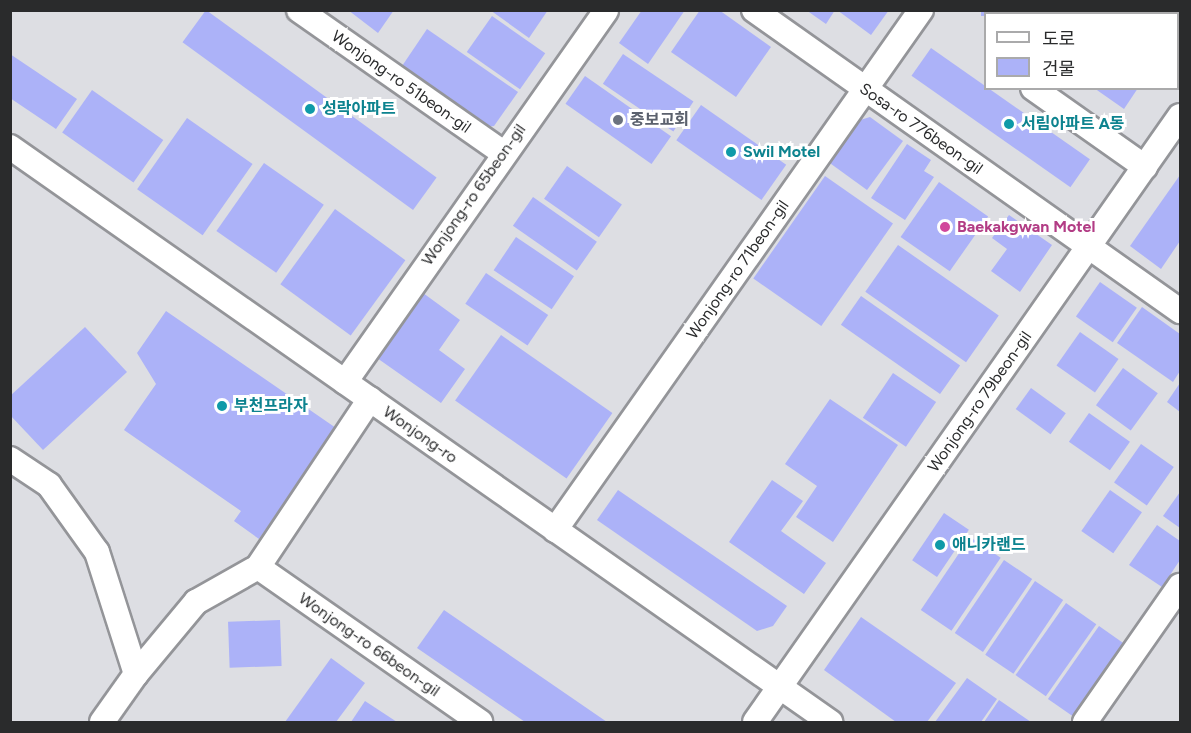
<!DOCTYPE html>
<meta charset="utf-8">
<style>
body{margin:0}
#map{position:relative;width:1191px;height:733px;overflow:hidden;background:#dddee3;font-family:Figtree,"Noto Sans KR",sans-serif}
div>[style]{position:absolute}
.building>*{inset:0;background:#acb2f8;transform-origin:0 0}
.roads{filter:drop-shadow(2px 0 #949599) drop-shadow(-2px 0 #949599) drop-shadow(0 2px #949599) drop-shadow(0 -2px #949599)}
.minor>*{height:24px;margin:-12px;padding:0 12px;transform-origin:12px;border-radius:12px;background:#fff}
.dots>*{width:16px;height:16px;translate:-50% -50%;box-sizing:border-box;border:3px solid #fff;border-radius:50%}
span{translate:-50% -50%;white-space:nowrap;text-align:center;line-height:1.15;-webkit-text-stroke:6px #fff;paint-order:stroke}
.street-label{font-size:16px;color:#2a2b2c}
.culture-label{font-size:16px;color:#0d838f;font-weight:700}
.left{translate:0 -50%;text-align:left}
.worship-label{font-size:16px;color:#5b616d;font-weight:700}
.hotel-label{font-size:16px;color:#b23c85;font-weight:700}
.frame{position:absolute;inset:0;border:12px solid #2a2b2c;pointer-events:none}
.legend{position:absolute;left:984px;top:12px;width:195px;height:78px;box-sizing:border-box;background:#fff;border:2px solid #aaaaab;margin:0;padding:8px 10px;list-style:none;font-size:18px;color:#2a2b2c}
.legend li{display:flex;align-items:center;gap:12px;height:30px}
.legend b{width:30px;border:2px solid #aaaaab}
</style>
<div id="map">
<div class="building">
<i style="left:206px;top:10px;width:285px;height:40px;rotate:36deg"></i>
<i style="clip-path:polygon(348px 10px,394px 10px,378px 33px)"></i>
<i style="clip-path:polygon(490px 10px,548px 10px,529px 38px)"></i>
<i style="clip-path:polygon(642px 10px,685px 10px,648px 64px,619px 43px)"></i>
<i style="clip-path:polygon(700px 10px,719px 10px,771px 47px,736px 97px,671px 52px)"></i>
<i style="clip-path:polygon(806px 10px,835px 10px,826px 24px)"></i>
<i style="clip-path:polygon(837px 10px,889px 10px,871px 35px)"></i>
<i style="left:981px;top:10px;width:59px;height:6px"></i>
<i style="clip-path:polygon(1088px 10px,1142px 10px,1147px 14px,1093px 14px)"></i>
<i style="left:492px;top:16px;width:65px;height:44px;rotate:35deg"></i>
<i style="clip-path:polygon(427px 29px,518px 92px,494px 126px,479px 128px,398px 72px)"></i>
<i style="clip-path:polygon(1178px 35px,1180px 37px,1180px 61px,1178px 65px)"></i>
<i style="left:931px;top:48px;width:194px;height:34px;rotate:35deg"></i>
<i style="clip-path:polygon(10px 54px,77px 99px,56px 129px,10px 98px)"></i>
<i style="left:623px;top:54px;width:85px;height:36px;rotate:34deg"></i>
<i style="left:585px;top:76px;width:105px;height:34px;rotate:35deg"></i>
<i style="clip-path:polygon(1094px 88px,1138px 88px,1124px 109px)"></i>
<i style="left:92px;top:90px;width:87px;height:52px;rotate:35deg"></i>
<i style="left:701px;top:105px;width:104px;height:43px;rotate:35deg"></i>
<i style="clip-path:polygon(870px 117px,903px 141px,867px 190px,827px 161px,857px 121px)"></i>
<i style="left:187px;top:118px;width:80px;height:87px;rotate:35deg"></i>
<i style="clip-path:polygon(907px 144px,931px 160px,924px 171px,934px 177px,905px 220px,871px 198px)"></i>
<i style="left:264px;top:163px;width:73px;height:83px;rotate:35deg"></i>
<i style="left:567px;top:166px;width:67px;height:40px;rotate:35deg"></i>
<i style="clip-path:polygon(1180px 175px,1180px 241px,1161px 269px,1130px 246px)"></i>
<i style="left:825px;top:176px;width:83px;height:125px;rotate:35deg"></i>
<i style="left:939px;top:182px;width:60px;height:67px;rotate:35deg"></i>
<i style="left:533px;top:197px;width:78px;height:35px;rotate:35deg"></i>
<i style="left:335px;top:209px;width:87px;height:93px;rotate:36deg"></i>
<i style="clip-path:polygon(1009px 215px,1052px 245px,1020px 292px,991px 271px,1007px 249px,992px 238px)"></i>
<i style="left:516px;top:237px;width:70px;height:40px;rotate:34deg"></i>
<i style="left:898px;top:245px;width:123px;height:57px;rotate:35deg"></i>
<i style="left:486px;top:273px;width:75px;height:37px;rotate:34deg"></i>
<i style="left:1100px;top:282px;width:45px;height:42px;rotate:35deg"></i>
<i style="clip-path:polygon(423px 293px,460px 320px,439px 350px,465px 369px,441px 403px,377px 358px)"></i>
<i style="left:861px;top:296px;width:121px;height:35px;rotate:35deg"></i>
<i style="clip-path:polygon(1142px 307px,1180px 334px,1180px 371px,1173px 382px,1117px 343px)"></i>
<i style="clip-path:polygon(166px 311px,336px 428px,259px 539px,234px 521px,241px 511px,124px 430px,156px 384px,137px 353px)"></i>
<i style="clip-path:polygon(85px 327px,127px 372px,43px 450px,10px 415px,10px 396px)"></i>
<i style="left:1080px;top:332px;width:47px;height:41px;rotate:35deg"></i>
<i style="left:501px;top:335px;width:136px;height:80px;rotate:35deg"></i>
<i style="left:1123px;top:368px;width:43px;height:46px;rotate:36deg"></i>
<i style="left:893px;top:373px;width:52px;height:54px;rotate:34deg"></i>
<i style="clip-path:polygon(1180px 383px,1180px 412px,1167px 402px)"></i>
<i style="left:1031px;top:388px;width:43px;height:26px;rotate:36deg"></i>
<i style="clip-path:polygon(830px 399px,898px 445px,833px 542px,796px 517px,817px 486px,785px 464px)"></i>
<i style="left:1089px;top:413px;width:50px;height:35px;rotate:35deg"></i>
<i style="left:1141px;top:444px;width:40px;height:47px;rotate:35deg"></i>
<i style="clip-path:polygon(772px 480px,803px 501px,781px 531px,826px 563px,804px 594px,729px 542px)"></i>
<i style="clip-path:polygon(618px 490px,787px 606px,773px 626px,757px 631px,597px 520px)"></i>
<i style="left:1110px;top:490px;width:39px;height:50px;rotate:35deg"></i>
<i style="clip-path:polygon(1180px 492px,1180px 528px,1163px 516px)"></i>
<i style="left:944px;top:513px;width:30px;height:57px;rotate:34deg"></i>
<i style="clip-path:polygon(1157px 525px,1180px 541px,1180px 560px,1162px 587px,1129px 565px)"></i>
<i style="left:970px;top:537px;width:37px;height:88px;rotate:34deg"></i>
<i style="left:1004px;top:560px;width:34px;height:88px;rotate:34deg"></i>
<i style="left:1035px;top:581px;width:34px;height:89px;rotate:34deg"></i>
<i style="left:1066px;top:603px;width:37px;height:88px;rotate:35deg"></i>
<i style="clip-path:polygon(444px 610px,607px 722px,525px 722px,417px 648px)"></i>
<i style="clip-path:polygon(861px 617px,956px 683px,927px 722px,896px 722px,824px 670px)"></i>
<i style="left:280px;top:620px;width:46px;height:52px;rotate:88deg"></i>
<i style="left:1099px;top:626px;width:33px;height:89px;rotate:35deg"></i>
<i style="clip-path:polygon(331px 658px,365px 683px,336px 722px,285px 722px)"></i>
<i style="clip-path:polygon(967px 678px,997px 699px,981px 722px,935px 722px)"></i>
<i style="clip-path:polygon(999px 700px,1031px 722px,984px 722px)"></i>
<i style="clip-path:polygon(365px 701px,397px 722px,351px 722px)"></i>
</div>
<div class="roads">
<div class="minor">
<i style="left:299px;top:10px;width:249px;rotate:35deg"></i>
<i style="left:754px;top:10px;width:522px;rotate:35.24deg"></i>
<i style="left:1033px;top:88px;width:137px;rotate:35.2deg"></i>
<i style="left:10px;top:147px;width:1002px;rotate:35.04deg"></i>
<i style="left:345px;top:382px;width:454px;rotate:-54.9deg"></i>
<i style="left:10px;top:459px;width:47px;rotate:33.7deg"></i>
<i style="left:49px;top:485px;width:82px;rotate:54.4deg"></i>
<i style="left:97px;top:552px;width:128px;rotate:72.3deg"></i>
<i style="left:555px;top:530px;width:636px;rotate:-54.86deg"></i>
<i style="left:258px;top:567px;width:271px;rotate:34.9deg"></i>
<i style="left:102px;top:722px;width:59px;rotate:-54.7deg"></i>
<i style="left:136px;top:674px;width:94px;rotate:-50.2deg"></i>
<i style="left:196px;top:602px;width:71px;rotate:-29.4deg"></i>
<i style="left:258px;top:567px;width:202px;rotate:-56.3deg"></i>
<i style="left:755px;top:722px;width:740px;rotate:-54.96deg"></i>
<i style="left:1085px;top:722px;width:166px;rotate:-55.1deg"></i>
</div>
</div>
<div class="dots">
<i style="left:310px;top:109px;background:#0f9aa8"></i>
<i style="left:618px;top:120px;background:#6b7280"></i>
<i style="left:1009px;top:124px;background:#0f9aa8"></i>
<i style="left:731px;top:152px;background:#0f9aa8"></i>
<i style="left:945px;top:227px;background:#d1479c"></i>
<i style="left:222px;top:406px;background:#0f9aa8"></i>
<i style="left:940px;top:545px;background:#0f9aa8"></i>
</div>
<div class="street-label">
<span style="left:401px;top:82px;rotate:35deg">Wonjong-ro 51beon-gil</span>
<span style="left:921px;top:129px;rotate:35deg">Sosa-ro 776beon-gil</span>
<span style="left:474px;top:195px;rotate:-55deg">Wonjong-ro 65beon-gil</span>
<span style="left:738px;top:270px;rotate:-55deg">Wonjong-ro 71beon-gil</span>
<span style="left:980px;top:402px;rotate:-55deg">Wonjong-ro 79beon-gil</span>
<span style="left:420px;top:435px;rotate:35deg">Wonjong-ro</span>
<span style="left:369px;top:645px;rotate:35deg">Wonjong-ro 66beon-gil</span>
</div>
<div class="culture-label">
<span class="left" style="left:322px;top:109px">성락아파트</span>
<span class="left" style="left:1021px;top:124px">서림아파트 A동</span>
<span class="left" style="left:743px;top:152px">Swil Motel</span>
<span class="left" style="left:234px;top:406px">부천프라자</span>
<span class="left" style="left:952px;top:545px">애니카랜드</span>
</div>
<div class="worship-label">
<span class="left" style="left:630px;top:120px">중보교회</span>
</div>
<div class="hotel-label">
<span class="left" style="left:957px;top:227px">Baekakgwan Motel</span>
</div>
<div class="frame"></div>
<ul class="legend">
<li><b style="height:8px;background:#fff"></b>도로</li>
<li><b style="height:16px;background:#acb2f8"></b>건물</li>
</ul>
</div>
